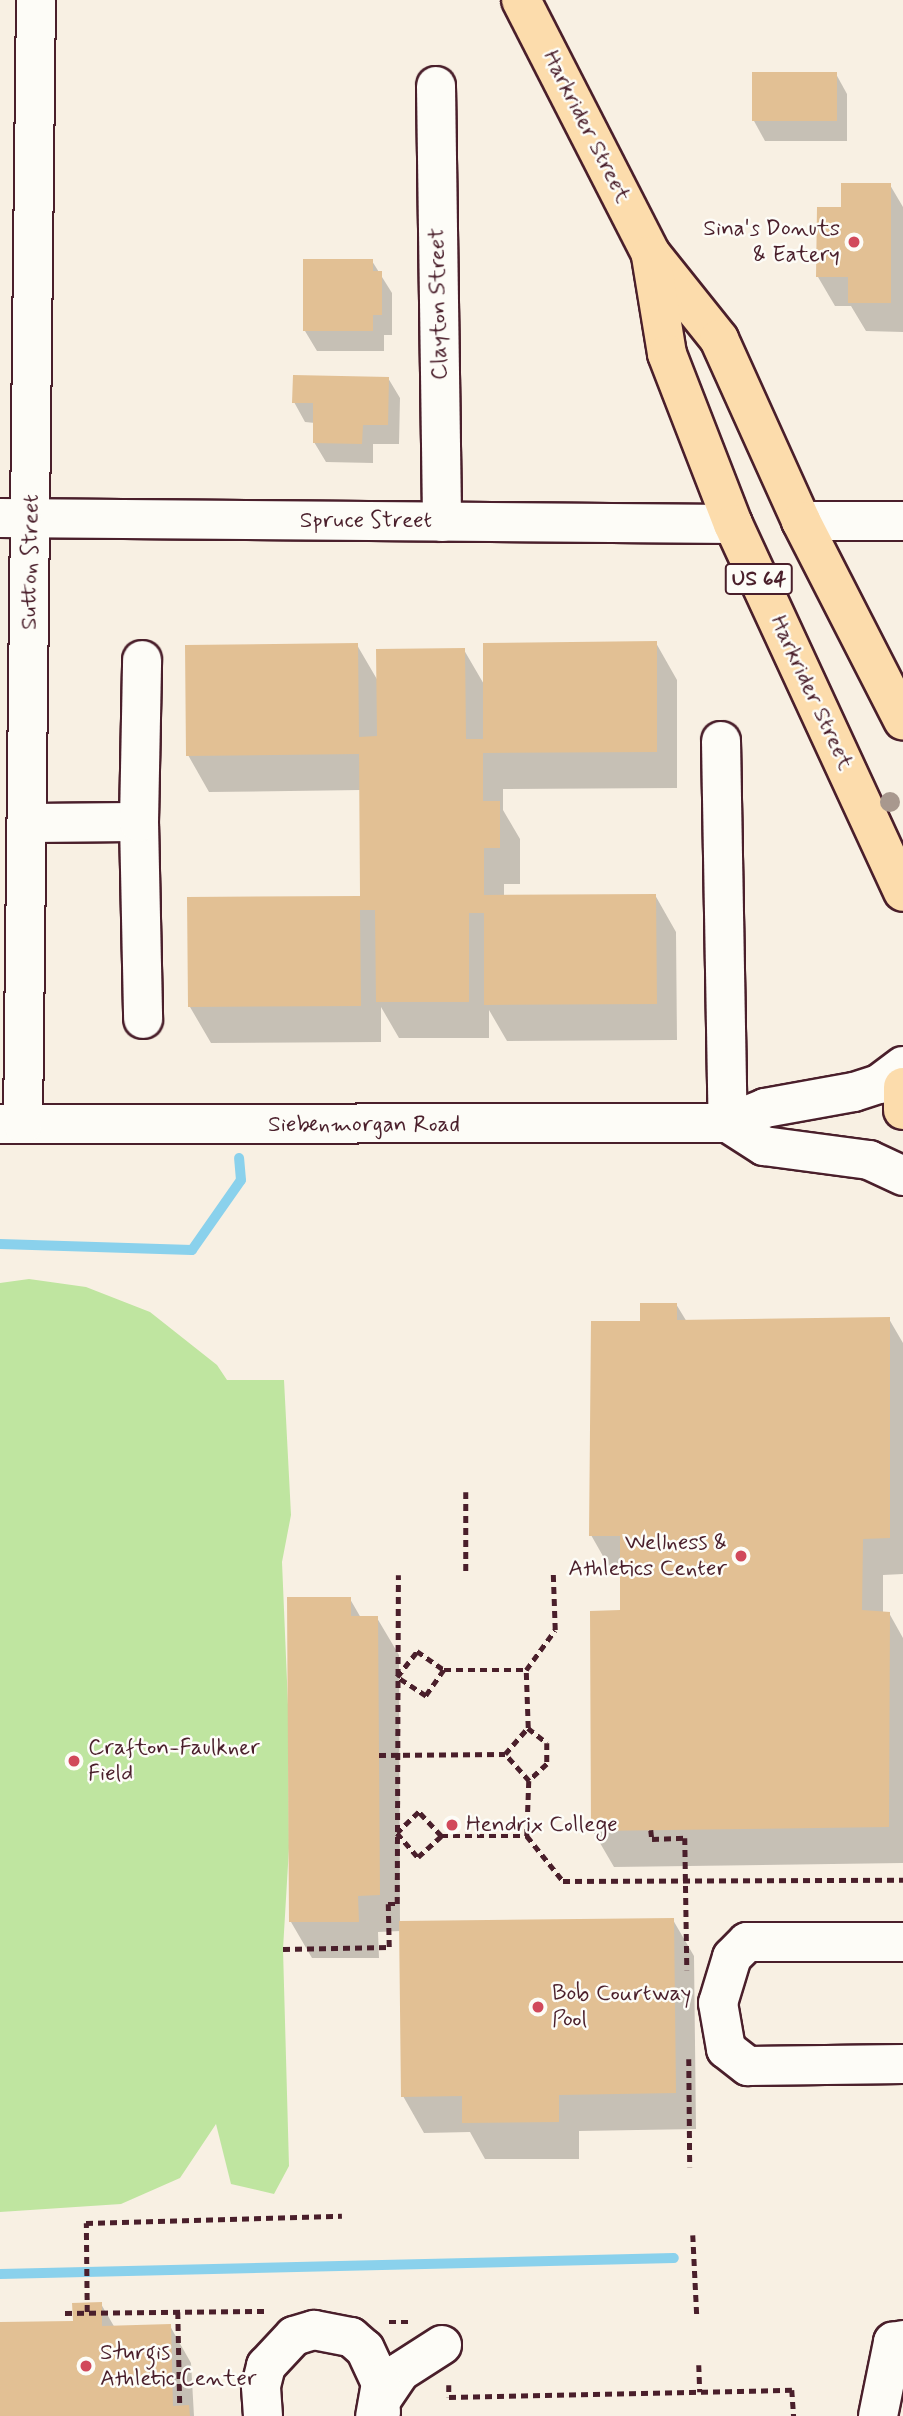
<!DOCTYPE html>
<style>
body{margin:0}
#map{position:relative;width:903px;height:2416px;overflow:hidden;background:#f8f0e3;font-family:Mynerve,sans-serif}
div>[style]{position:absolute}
.green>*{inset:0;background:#bfe5a0}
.shadow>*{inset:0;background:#0003}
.stream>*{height:10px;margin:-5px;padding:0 5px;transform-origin:5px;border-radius:5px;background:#8ad1ec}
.building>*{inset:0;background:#e2c094;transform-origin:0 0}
.path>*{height:4.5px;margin-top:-2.25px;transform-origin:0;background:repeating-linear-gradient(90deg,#4a1f2b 0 7px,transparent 0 12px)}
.roads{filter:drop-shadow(2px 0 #4a1f2b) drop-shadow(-2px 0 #4a1f2b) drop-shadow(0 2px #4a1f2b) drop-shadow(0 -2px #4a1f2b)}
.minor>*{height:38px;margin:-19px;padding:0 19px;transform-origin:19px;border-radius:19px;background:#fdfcf7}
.major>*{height:38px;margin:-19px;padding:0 19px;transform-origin:19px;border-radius:19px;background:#fcdcac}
.trees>*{width:20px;height:20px;margin:-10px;border-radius:50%;background:#a8988e}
.dots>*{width:19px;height:19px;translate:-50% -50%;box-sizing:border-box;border:4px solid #fdfcf7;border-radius:50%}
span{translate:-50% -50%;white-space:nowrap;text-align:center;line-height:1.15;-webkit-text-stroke:5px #fdfcf7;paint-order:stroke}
.shield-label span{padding:2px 5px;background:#fdfcf7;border:2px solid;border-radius:5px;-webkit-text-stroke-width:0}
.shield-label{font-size:21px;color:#4a1f2b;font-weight:700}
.street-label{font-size:23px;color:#4a1f2b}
.poi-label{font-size:23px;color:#4a1f2b}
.right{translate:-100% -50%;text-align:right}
.left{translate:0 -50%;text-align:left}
</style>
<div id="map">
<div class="green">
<i style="clip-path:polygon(29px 1279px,86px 1287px,150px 1312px,217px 1365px,227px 1380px,284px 1380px,291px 1515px,282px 1562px,288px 1705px,289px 1848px,283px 1949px,289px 2166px,274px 2194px,231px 2184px,216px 2124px,180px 2178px,121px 2204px,0 2212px,0 1283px)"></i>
</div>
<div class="shadow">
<i style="clip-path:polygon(836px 74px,847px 94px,847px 141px,765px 141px,754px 121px)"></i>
<i style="clip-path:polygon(890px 185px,903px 207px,903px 332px,866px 331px,851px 306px,835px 306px,818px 277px,842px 209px)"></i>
<i style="clip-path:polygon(372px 261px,392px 293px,392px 335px,384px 335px,384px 351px,317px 351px,305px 331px)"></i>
<i style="clip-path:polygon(388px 378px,400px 398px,399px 444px,373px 444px,373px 463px,326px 462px,314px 442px,315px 423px,305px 422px,294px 402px)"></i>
<i style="clip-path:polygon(656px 643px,677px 680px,677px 788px,503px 789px,503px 810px,520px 839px,520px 884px,504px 884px,504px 896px,655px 895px,676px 932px,677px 1040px,507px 1041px,489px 1010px,489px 1038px,399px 1038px,381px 1007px,381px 1042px,211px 1043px,190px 1007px,362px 898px,361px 790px,209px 792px,188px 755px,357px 645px,378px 681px,464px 650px,485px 686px)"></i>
<i style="clip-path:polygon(676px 1304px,687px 1322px,889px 1319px,903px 1343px,903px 1574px,883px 1575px,883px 1613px,889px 1613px,903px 1638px,903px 1863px,614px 1867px,593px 1831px,622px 1612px,622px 1572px,612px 1572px,591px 1535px,641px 1323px)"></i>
<i style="clip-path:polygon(350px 1599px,361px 1618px,377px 1618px,399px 1655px,400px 1922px,673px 1920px,694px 1956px,696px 2129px,579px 2131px,579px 2159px,485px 2159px,470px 2132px,424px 2133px,403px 2096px,401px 1931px,378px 1932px,379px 1958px,312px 1958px,291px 1922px)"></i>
<i style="clip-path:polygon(101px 2304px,115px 2328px,170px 2326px,191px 2363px,194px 2416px,0 2416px,0 2324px,75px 2323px)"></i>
</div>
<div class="stream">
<i style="left:0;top:1244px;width:192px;rotate:1.8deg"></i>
<i style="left:192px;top:1250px;width:85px;rotate:-55deg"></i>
<i style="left:241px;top:1180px;width:22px;rotate:-95deg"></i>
<i style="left:0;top:2274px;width:674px;rotate:-1.36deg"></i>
</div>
<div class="building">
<i style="left:752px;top:72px;width:85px;height:49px"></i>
<i style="clip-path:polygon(841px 183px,891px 183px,891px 303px,848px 303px,848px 277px,816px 277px,817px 207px,841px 207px)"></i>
<i style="clip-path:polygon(303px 259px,373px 259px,373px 271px,382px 271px,382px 315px,373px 315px,373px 331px,303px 331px)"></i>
<i style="clip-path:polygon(293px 375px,389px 377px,388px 425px,363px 425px,362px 444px,313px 443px,313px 403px,292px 403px)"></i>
<i style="clip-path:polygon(657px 641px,657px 752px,483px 753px,483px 801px,500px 801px,500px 848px,484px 848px,484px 895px,656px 894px,657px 1004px,484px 1005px,484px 913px,469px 913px,469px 1002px,376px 1002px,375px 910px,360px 910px,361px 1006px,188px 1007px,187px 897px,360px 896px,359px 754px,186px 756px,185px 645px,358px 643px,359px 737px,377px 736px,376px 649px,465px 648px,466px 739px,483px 739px,483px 643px)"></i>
<i style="clip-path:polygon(640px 1303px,677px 1303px,677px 1320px,890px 1317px,890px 1538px,863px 1539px,862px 1610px,890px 1612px,889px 1827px,591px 1831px,590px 1611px,620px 1610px,620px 1536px,589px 1536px,591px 1321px,640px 1321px)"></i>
<i style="clip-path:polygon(287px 1597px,351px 1597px,351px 1616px,378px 1616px,380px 1895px,358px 1896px,359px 1922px,289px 1922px)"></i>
<i style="clip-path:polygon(674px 1918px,676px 2093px,559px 2095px,559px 2122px,462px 2123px,462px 2096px,401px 2097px,399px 1921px)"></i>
<i style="clip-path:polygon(102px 2302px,102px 2326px,171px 2324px,173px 2406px,189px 2405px,190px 2416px,0 2416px,0 2322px,73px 2321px,72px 2303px)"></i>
</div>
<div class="path">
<i style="left:466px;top:1492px;width:83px;rotate:90deg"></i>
<i style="left:444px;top:1670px;width:32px;rotate:125deg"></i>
<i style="left:426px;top:1696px;width:35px;rotate:-147deg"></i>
<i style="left:397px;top:1677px;width:33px;rotate:-52deg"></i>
<i style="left:417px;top:1651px;width:33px;rotate:35deg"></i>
<i style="left:444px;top:1670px;width:82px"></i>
<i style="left:528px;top:1728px;width:58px;rotate:-92deg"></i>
<i style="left:526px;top:1670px;width:49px;rotate:-54.1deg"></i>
<i style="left:555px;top:1630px;width:57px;rotate:-92deg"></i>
<i style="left:528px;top:1728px;width:24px;rotate:38deg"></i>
<i style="left:547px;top:1743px;width:21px;rotate:90deg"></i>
<i style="left:547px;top:1764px;width:25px;rotate:137deg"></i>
<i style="left:529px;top:1781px;width:36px;rotate:-132deg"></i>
<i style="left:505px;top:1754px;width:35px;rotate:-49deg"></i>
<i style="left:379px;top:1755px;width:126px;rotate:-0.5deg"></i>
<i style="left:529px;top:1781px;width:55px;rotate:92.1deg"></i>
<i style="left:527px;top:1836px;width:58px;rotate:51.3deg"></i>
<i style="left:563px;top:1881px;width:340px;rotate:-0.2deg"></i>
<i style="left:651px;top:1830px;width:9px;rotate:84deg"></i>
<i style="left:652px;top:1839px;width:33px;rotate:-2deg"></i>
<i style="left:685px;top:1838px;width:132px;rotate:89.1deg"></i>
<i style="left:441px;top:1836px;width:33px;rotate:-133deg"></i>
<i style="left:419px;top:1812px;width:30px;rotate:136deg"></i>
<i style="left:397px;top:1833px;width:32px;rotate:49deg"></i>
<i style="left:418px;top:1857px;width:31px;rotate:-42deg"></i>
<i style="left:441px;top:1836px;width:86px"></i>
<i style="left:283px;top:1949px;width:106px;rotate:-1.1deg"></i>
<i style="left:389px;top:1947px;width:43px;rotate:-91.3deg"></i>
<i style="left:388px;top:1904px;width:9px"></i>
<i style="left:397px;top:1904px;width:329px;rotate:-89.8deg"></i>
<i style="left:689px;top:2059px;width:108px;rotate:89.5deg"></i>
<i style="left:693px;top:2235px;width:83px;rotate:87.2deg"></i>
<i style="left:87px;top:2312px;width:89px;rotate:-90.6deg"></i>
<i style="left:86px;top:2223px;width:256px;rotate:-1.6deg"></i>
<i style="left:178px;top:2312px;width:94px;rotate:88.8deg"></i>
<i style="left:65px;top:2313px;width:199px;rotate:-0.6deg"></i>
<i style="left:389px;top:2322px;width:19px"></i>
<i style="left:699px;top:2365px;width:27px;rotate:88deg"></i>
<i style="left:449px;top:2385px;width:12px;rotate:90deg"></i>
<i style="left:449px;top:2397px;width:343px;rotate:-1.2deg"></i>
<i style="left:792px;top:2390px;width:26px;rotate:86deg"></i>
</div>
<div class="roads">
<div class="minor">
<i style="left:436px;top:86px;width:436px;rotate:89.2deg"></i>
<i style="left:0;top:518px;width:733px;rotate:0.47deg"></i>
<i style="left:801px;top:521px;width:102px"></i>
<i style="left:721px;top:741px;width:382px;rotate:89deg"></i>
<i style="left:139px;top:822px;width:197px;rotate:88.8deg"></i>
<i style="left:27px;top:823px;width:112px;rotate:-0.5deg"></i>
<i style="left:139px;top:822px;width:162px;rotate:-88.9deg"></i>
<i style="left:728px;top:1123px;width:43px;rotate:32.6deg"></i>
<i style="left:764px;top:1146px;width:106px;rotate:7.6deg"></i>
<i style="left:869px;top:1160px;width:38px;rotate:25deg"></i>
<i style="left:0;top:1124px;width:728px;rotate:-0.08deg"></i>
<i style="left:728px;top:1123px;width:40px;rotate:-22deg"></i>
<i style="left:765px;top:1108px;width:90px;rotate:-10.2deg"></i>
<i style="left:854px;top:1092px;width:26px;rotate:-18deg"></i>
<i style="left:879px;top:1084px;width:30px;rotate:-37deg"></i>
<i style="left:23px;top:1124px;width:1124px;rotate:-89.34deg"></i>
<i style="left:903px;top:1942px;width:156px;rotate:180deg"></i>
<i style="left:747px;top:1942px;width:21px;rotate:135deg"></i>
<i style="left:732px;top:1957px;width:48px;rotate:106.9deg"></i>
<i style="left:718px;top:2003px;width:47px;rotate:80.1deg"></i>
<i style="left:726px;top:2049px;width:28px;rotate:38deg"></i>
<i style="left:748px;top:2066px;width:155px;rotate:-0.7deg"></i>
<i style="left:381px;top:2412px;width:10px;rotate:-96deg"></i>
<i style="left:380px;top:2402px;width:36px;rotate:-56deg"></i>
<i style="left:400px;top:2372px;width:50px;rotate:-32.7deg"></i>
<i style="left:263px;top:2416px;width:30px;rotate:-94deg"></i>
<i style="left:261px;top:2386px;width:21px;rotate:-76deg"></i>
<i style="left:266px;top:2366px;width:41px;rotate:-47deg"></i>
<i style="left:294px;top:2336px;width:21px;rotate:-17deg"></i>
<i style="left:314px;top:2330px;width:38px;rotate:11deg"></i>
<i style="left:351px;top:2337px;width:18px;rotate:41deg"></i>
<i style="left:365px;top:2349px;width:38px;rotate:65deg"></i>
<i style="left:381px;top:2383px;width:34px;rotate:100deg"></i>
<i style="left:878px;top:2416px;width:76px;rotate:-78.5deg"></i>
<i style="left:893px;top:2342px;width:10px;rotate:-11deg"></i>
</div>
<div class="major">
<i style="left:521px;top:0;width:285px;rotate:62.9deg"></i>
<i style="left:651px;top:254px;width:109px;rotate:51.3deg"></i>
<i style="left:719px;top:339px;width:200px;rotate:65.7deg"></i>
<i style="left:801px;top:521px;width:224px;rotate:62.9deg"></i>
<i style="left:651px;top:256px;width:99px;rotate:80.7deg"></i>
<i style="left:667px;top:354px;width:182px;rotate:68.8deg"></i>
<i style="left:733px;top:524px;width:405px;rotate:65.2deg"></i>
<i style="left:903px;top:1087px;width:23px;rotate:90deg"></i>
</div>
</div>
<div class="trees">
<i style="left:890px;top:802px"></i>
</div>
<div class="dots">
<i style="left:854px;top:242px;background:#d1495b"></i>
<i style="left:741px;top:1556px;background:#d1495b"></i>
<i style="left:74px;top:1761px;background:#d1495b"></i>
<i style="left:452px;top:1825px;background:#d1495b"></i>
<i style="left:538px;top:2007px;background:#d1495b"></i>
<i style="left:86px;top:2366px;background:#d1495b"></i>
</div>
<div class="shield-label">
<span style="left:759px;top:579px">US 64</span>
</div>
<div class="street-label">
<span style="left:586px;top:127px;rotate:63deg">Harkrider Street</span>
<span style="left:439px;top:304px;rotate:-91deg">Clayton Street</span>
<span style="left:366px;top:521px">Spruce Street</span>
<span style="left:31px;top:562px;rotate:-89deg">Sutton Street</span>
<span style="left:811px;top:693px;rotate:65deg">Harkrider Street</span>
<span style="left:364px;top:1125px">Siebenmorgan Road</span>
</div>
<div class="poi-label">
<span class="right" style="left:840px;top:242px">Sina's Donuts<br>&amp; Eatery</span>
<span class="right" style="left:727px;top:1556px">Wellness &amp;<br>Athletics Center</span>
<span class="left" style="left:88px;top:1761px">Crafton-Faulkner<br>Field</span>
<span class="left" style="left:466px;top:1825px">Hendrix College</span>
<span class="left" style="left:552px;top:2007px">Bob Courtway<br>Pool</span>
<span class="left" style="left:100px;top:2366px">Sturgis<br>Athletic Center</span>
</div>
</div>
